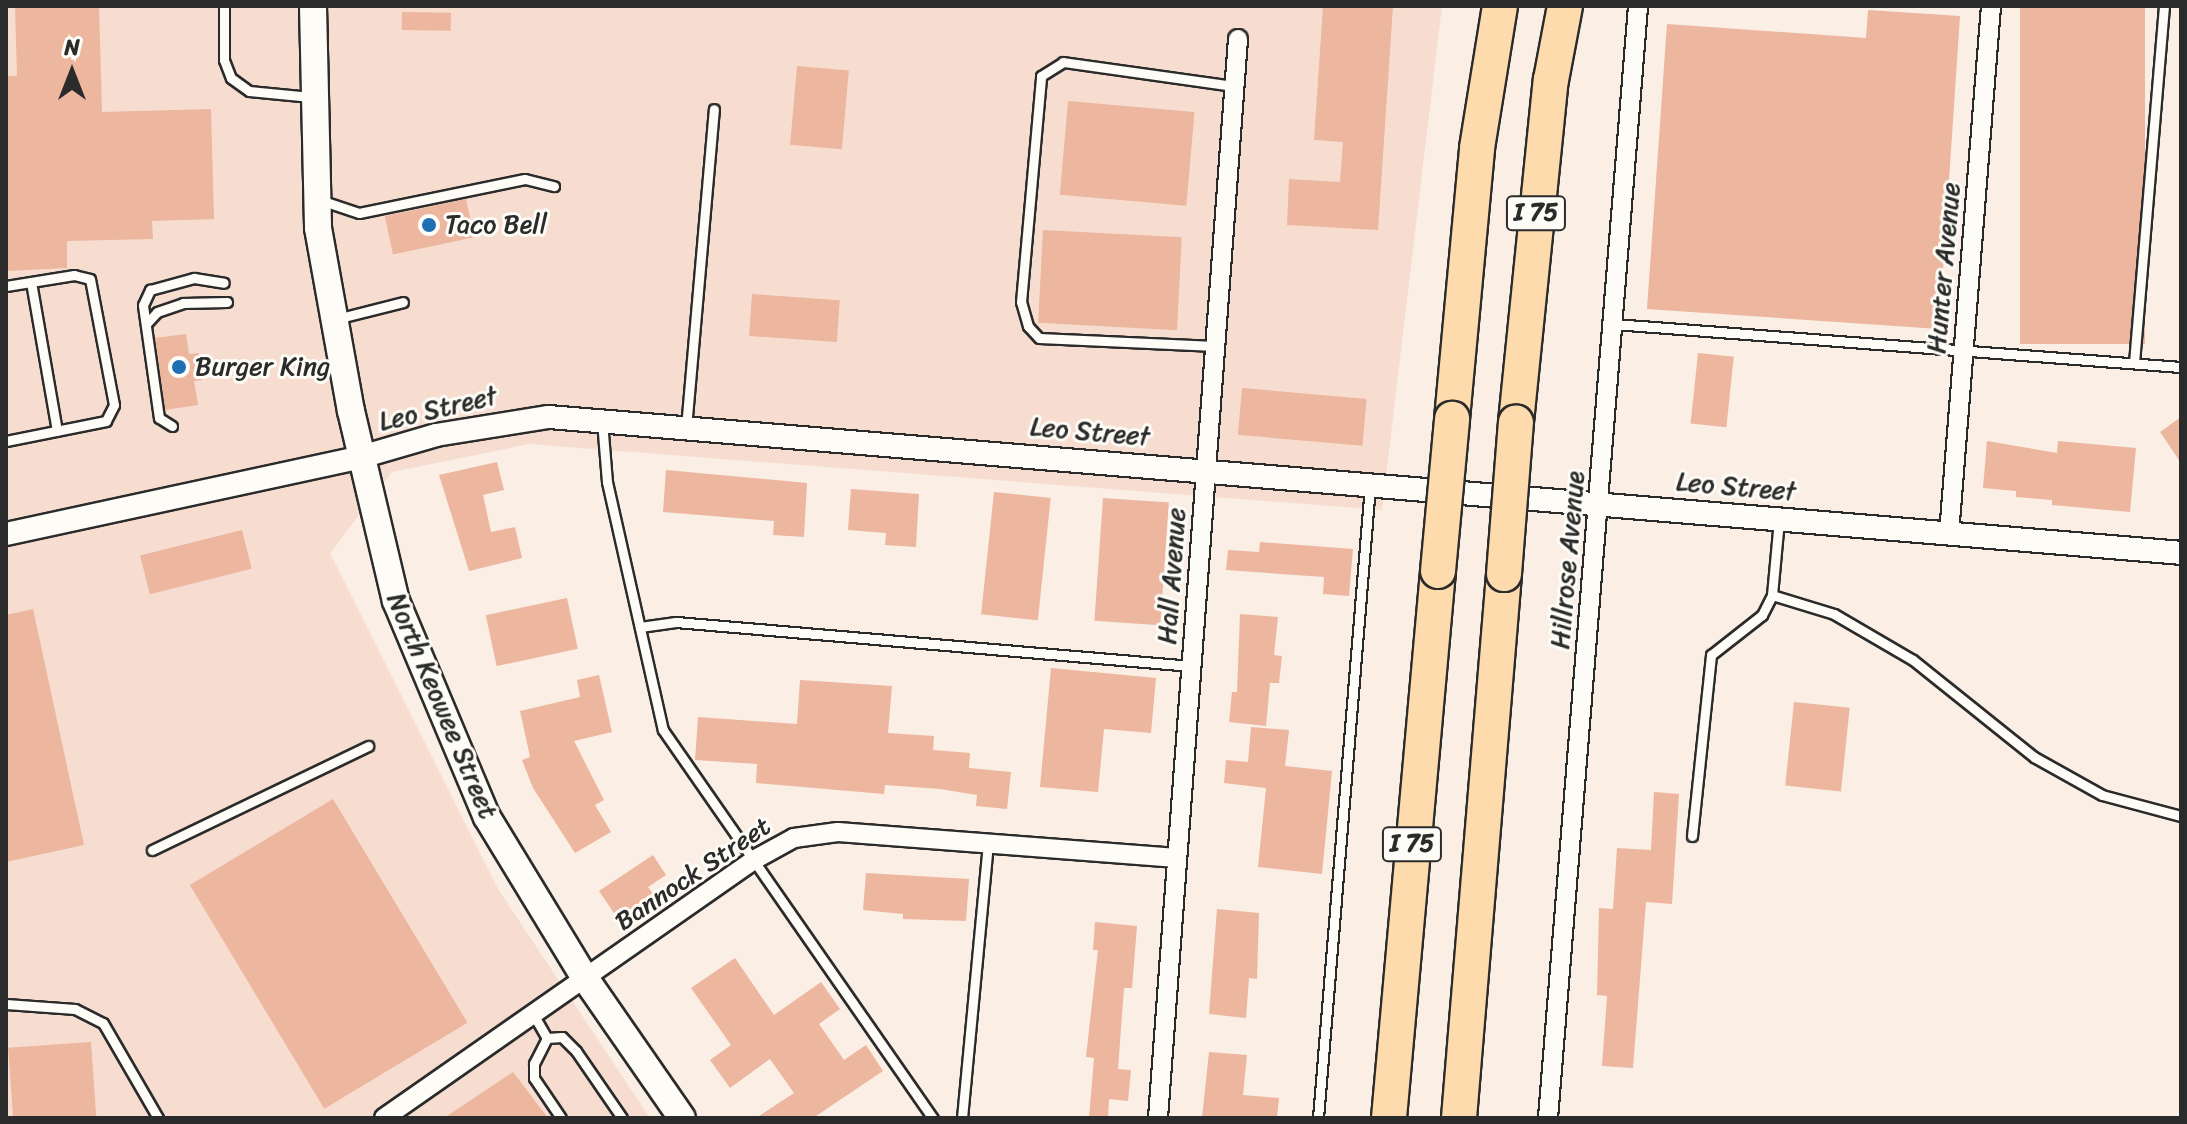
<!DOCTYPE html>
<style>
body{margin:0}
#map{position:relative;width:2187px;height:1124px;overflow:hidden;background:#faeee5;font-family:Sriracha,sans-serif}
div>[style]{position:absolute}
.built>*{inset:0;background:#f6ddd0}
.building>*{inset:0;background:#ecb69f;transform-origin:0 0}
.roads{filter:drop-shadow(2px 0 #2b2b2b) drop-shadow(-2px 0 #2b2b2b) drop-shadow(0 2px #2b2b2b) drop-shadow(0 -2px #2b2b2b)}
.service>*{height:9px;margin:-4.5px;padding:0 4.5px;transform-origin:4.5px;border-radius:4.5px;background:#fdfcf7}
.minor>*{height:18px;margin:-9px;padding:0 9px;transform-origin:9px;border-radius:9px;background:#fdfcf7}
.tertiary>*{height:22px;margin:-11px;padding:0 11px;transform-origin:11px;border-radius:11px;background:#fdfcf7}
.secondary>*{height:26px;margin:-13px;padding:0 13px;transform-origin:13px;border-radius:13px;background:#fdfcf7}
.motorway>*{height:34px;margin:-17px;padding:0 17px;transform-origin:17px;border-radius:17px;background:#fedbac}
.bridges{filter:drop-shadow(2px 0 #2b2b2b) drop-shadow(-2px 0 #2b2b2b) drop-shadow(0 2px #2b2b2b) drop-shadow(0 -2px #2b2b2b)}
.motorway-bridge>*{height:34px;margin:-17px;padding:0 17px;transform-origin:17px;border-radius:17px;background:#fedbac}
.dots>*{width:22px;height:22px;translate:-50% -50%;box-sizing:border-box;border:4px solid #fdfcf7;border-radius:50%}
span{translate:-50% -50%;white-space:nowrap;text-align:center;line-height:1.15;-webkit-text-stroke:6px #fdfcf7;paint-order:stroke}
.shield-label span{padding:2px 6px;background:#fdfcf7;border:2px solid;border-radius:6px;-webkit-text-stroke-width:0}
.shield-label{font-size:24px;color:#2b2b2b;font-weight:700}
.poi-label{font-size:26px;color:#2b2b2b}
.left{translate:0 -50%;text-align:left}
.street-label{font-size:26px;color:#2b2b2b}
.frame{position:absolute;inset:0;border:8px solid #2b2b2b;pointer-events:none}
.north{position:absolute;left:32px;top:32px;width:80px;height:80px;-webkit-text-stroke:6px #fdfcf7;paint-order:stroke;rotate:0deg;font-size:22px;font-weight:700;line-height:32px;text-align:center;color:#2b2b2b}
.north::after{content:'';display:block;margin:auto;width:28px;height:36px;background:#2b2b2b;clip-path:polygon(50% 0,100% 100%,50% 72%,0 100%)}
</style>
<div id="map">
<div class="built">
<i style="clip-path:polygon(6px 6px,1442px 6px,1382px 510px,529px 444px,392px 472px,330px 553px,498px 889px,650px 1118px,6px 1118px)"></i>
</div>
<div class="building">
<i style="clip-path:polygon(15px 6px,99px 6px,102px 112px,211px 109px,214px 219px,152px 221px,153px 239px,67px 241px,67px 268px,6px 271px,6px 76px,17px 76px)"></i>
<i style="clip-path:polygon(1323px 6px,1393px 6px,1378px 230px,1287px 225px,1289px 179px,1340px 182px,1343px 142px,1314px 140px)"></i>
<i style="left:2020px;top:6px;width:125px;height:338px"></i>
<i style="clip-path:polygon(1868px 10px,1960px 16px,1939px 329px,1647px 309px,1667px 24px,1866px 38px)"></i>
<i style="left:402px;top:12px;width:49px;height:18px;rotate:1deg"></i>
<i style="left:797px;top:66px;width:52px;height:79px;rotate:5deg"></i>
<i style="left:1068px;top:101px;width:127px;height:94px;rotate:5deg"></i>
<i style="left:466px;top:199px;width:39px;height:83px;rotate:78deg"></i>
<i style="left:1043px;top:230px;width:139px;height:93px;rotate:3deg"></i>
<i style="left:752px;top:294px;width:88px;height:42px;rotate:4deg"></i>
<i style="clip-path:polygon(186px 334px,189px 354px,199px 353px,202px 380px,194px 381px,198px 405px,165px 410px,155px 338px)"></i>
<i style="left:1698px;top:353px;width:36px;height:71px;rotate:6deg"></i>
<i style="left:1242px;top:388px;width:125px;height:47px;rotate:5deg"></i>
<i style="clip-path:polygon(2181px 417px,2181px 463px,2160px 432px)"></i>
<i style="clip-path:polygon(1987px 441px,2057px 453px,2058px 441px,2136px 448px,2130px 512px,2052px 505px,2052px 500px,2016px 497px,2016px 491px,1983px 488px)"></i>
<i style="clip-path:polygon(497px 462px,504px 490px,483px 495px,491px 532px,515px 527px,522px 558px,469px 571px,439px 475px)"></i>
<i style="clip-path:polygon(666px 470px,807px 483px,804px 537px,773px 535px,774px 521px,663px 512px)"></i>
<i style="clip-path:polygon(851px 489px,919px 494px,916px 547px,885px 545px,886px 533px,848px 530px)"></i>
<i style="left:994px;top:492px;width:57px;height:123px;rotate:6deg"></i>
<i style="left:1103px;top:498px;width:66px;height:123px;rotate:4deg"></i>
<i style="left:242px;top:530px;width:40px;height:105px;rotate:76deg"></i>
<i style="clip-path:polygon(1260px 542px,1353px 549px,1349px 596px,1323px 594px,1324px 577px,1226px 570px,1228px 550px,1259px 552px)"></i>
<i style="left:567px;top:598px;width:52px;height:83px;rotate:78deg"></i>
<i style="clip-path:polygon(33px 609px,84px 845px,6px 862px,6px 615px)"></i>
<i style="clip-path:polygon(1240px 614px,1278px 617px,1274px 655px,1282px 656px,1279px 683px,1270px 683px,1266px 726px,1229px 722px,1232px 692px,1237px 692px)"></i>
<i style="clip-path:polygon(1051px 668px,1156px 678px,1151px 733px,1104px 729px,1098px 792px,1040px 787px)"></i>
<i style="clip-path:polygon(599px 675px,612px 732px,574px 741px,604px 800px,595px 805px,611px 832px,575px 853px,533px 788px,522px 760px,530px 757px,520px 711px,580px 697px,577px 680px)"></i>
<i style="clip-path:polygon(800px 680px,892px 686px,888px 733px,934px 736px,933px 750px,970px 753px,969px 768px,1011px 772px,1007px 809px,976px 806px,977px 795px,940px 789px,885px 785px,884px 794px,756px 783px,757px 764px,695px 760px,698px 717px,797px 724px)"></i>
<i style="left:1794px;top:702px;width:56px;height:84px;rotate:6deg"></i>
<i style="clip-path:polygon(1251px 727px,1289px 730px,1285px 766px,1332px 771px,1322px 874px,1258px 867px,1266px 788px,1224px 783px,1226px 760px,1248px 762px)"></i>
<i style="clip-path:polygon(1654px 792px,1679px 794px,1672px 904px,1646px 902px,1633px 1068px,1602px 1066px,1607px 996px,1597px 995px,1599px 908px,1613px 909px,1617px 848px,1651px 850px)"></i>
<i style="left:333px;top:799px;width:261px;height:167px;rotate:59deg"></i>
<i style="clip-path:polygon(653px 855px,666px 875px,648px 887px,654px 895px,618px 919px,599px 891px)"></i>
<i style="clip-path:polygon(866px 873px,969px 879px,966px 921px,903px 919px,903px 914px,863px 910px)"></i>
<i style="clip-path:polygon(1217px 909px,1259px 913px,1257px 979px,1249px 978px,1246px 1018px,1209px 1014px)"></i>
<i style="clip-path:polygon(1095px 922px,1137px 926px,1132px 988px,1124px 988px,1118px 1069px,1131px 1070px,1128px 1101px,1109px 1099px,1108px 1118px,1089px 1118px,1094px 1058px,1086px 1057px,1098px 950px,1093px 950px)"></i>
<i style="clip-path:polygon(735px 958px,774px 1015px,821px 982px,840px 1009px,819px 1024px,844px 1060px,866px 1045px,883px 1071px,813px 1118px,756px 1118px,794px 1093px,770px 1059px,730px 1088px,710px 1060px,731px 1045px,691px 988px)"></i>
<i style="left:91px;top:1042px;width:76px;height:83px;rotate:86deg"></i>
<i style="clip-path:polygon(1209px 1052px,1247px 1055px,1243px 1095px,1279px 1098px,1277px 1118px,1202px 1118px)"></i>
<i style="clip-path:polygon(513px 1072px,548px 1118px,444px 1118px)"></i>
</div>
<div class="roads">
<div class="service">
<i style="left:224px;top:6px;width:54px;rotate:90deg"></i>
<i style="left:224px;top:60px;width:19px;rotate:69deg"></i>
<i style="left:231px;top:78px;width:22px;rotate:36deg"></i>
<i style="left:249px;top:91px;width:62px;rotate:5.5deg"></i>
<i style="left:320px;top:200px;width:41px;rotate:18.4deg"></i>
<i style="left:359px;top:213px;width:169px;rotate:-11.6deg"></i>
<i style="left:525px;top:179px;width:30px;rotate:14deg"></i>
<i style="left:31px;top:282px;width:151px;rotate:80.1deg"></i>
<i style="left:6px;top:286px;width:69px;rotate:-9.2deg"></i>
<i style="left:74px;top:275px;width:16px;rotate:14deg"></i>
<i style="left:90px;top:279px;width:128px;rotate:79.2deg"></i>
<i style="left:114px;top:405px;width:18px;rotate:117deg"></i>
<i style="left:106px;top:421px;width:102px;rotate:168.7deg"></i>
<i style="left:336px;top:319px;width:69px;rotate:-14.2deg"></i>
<i style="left:146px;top:324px;width:16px;rotate:-47deg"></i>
<i style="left:157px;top:312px;width:28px;rotate:-19deg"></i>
<i style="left:183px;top:303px;width:44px;rotate:-1.3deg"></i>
<i style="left:1614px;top:324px;width:569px;rotate:4.34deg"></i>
<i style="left:1215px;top:346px;width:176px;rotate:-177.4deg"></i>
<i style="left:1039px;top:338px;width:16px;rotate:-133deg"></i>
<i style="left:1028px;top:326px;width:25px;rotate:-106deg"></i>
<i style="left:1021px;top:302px;width:227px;rotate:-84.9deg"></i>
<i style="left:1041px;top:76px;width:26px;rotate:-32deg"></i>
<i style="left:1063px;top:62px;width:173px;rotate:8deg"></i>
<i style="left:2134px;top:363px;width:358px;rotate:-85.2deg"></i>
<i style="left:602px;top:421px;width:61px;rotate:85.3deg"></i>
<i style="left:607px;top:482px;width:254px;rotate:77.3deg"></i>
<i style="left:663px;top:730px;width:473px;rotate:55.2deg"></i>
<i style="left:172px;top:426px;width:15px;rotate:-148deg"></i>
<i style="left:159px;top:418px;width:114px;rotate:-98.1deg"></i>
<i style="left:143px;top:305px;width:17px;rotate:-65deg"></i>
<i style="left:150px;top:290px;width:46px;rotate:-15.3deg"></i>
<i style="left:194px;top:278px;width:30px;rotate:9deg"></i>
<i style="left:686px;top:428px;width:320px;rotate:-85deg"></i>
<i style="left:1772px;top:595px;width:65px;rotate:17deg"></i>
<i style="left:1834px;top:614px;width:91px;rotate:30.2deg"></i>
<i style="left:1913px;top:660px;width:155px;rotate:38.7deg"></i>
<i style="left:2034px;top:757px;width:78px;rotate:29.2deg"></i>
<i style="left:2102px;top:795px;width:82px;rotate:14.9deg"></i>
<i style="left:640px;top:627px;width:36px;rotate:-8deg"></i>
<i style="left:676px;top:622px;width:517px;rotate:4.88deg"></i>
<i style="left:1692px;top:836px;width:182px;rotate:-84deg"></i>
<i style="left:1711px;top:655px;width:65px;rotate:-38.1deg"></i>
<i style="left:1762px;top:615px;width:22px;rotate:-63deg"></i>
<i style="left:1772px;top:595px;width:75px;rotate:-84.7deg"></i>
<i style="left:152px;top:850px;width:240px;rotate:-25.7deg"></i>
<i style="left:6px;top:1004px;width:69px;rotate:4.1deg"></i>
<i style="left:75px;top:1009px;width:31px;rotate:27deg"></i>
<i style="left:103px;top:1023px;width:110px;rotate:59.9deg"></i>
<i style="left:533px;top:1014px;width:28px;rotate:60deg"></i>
<i style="left:547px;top:1038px;width:15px;rotate:-4deg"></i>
<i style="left:562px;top:1037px;width:20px;rotate:45deg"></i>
<i style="left:576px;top:1051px;width:81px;rotate:55.5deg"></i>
<i style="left:547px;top:1038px;width:29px;rotate:117deg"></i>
<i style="left:534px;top:1064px;width:14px;rotate:90deg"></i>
<i style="left:534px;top:1078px;width:48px;rotate:56deg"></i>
<i style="left:962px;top:1118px;width:275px;rotate:-84.6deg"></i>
<i style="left:1318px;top:1118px;width:635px;rotate:-85.3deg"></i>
</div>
<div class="minor">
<i style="left:1949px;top:534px;width:530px;rotate:-85.45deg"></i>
<i style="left:384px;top:1118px;width:449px;rotate:-34.9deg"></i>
<i style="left:752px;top:861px;width:48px;rotate:-28.7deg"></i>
<i style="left:794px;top:838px;width:44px;rotate:-7.8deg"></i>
<i style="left:838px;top:832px;width:340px;rotate:4.4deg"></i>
<i style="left:1158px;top:1118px;width:1082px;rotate:-85.76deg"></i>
<i style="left:1548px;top:1118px;width:1116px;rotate:-85.37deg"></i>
</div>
<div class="tertiary">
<i style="left:6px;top:534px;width:363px;rotate:-12.2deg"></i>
<i style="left:361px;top:457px;width:78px;rotate:-16.3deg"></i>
<i style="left:436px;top:435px;width:114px;rotate:-9.1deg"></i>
<i style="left:549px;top:417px;width:1638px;rotate:4.76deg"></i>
</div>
<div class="secondary">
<i style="left:313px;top:6px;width:222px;rotate:88.7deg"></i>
<i style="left:318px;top:228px;width:186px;rotate:79.8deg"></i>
<i style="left:351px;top:411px;width:195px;rotate:76.7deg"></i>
<i style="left:396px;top:601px;width:234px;rotate:67.2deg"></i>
<i style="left:487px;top:817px;width:188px;rotate:58.7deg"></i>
<i style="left:585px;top:978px;width:170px;rotate:55.3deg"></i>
</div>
<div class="motorway">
<i style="left:1452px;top:419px;width:272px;rotate:-84.7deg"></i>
<i style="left:1477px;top:148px;width:144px;rotate:-80.8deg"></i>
<i style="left:1516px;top:422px;width:344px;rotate:-84.2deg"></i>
<i style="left:1551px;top:80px;width:75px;rotate:-79.3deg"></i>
<i style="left:1389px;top:1118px;width:549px;rotate:-84.88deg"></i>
<i style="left:1459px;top:1118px;width:546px;rotate:-85.27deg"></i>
</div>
</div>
<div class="bridges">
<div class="motorway-bridge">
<i style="left:1438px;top:571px;width:153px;rotate:-84.7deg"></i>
<i style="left:1504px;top:574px;width:152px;rotate:-85.5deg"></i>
</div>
</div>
<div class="dots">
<i style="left:429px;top:225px;background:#1f6fb2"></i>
<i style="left:179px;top:367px;background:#1f6fb2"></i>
</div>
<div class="shield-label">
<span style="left:1536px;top:213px">I 75</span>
<span style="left:1412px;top:844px">I 75</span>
</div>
<div class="poi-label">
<span class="left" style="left:445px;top:225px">Taco Bell</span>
<span class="left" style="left:195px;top:367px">Burger King</span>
</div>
<div class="street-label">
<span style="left:1944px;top:268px;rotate:-85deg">Hunter Avenue</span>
<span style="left:438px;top:409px;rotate:-13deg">Leo Street</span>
<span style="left:1090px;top:432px;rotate:5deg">Leo Street</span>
<span style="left:1736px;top:487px;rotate:5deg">Leo Street</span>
<span style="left:1568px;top:560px;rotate:-85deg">Hillrose Avenue</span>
<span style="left:1172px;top:576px;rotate:-86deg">Hall Avenue</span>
<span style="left:442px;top:706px;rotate:67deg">North Keowee Street</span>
<span style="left:693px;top:874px;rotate:-34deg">Bannock Street</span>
</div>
<div class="frame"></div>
<div class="north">N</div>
</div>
